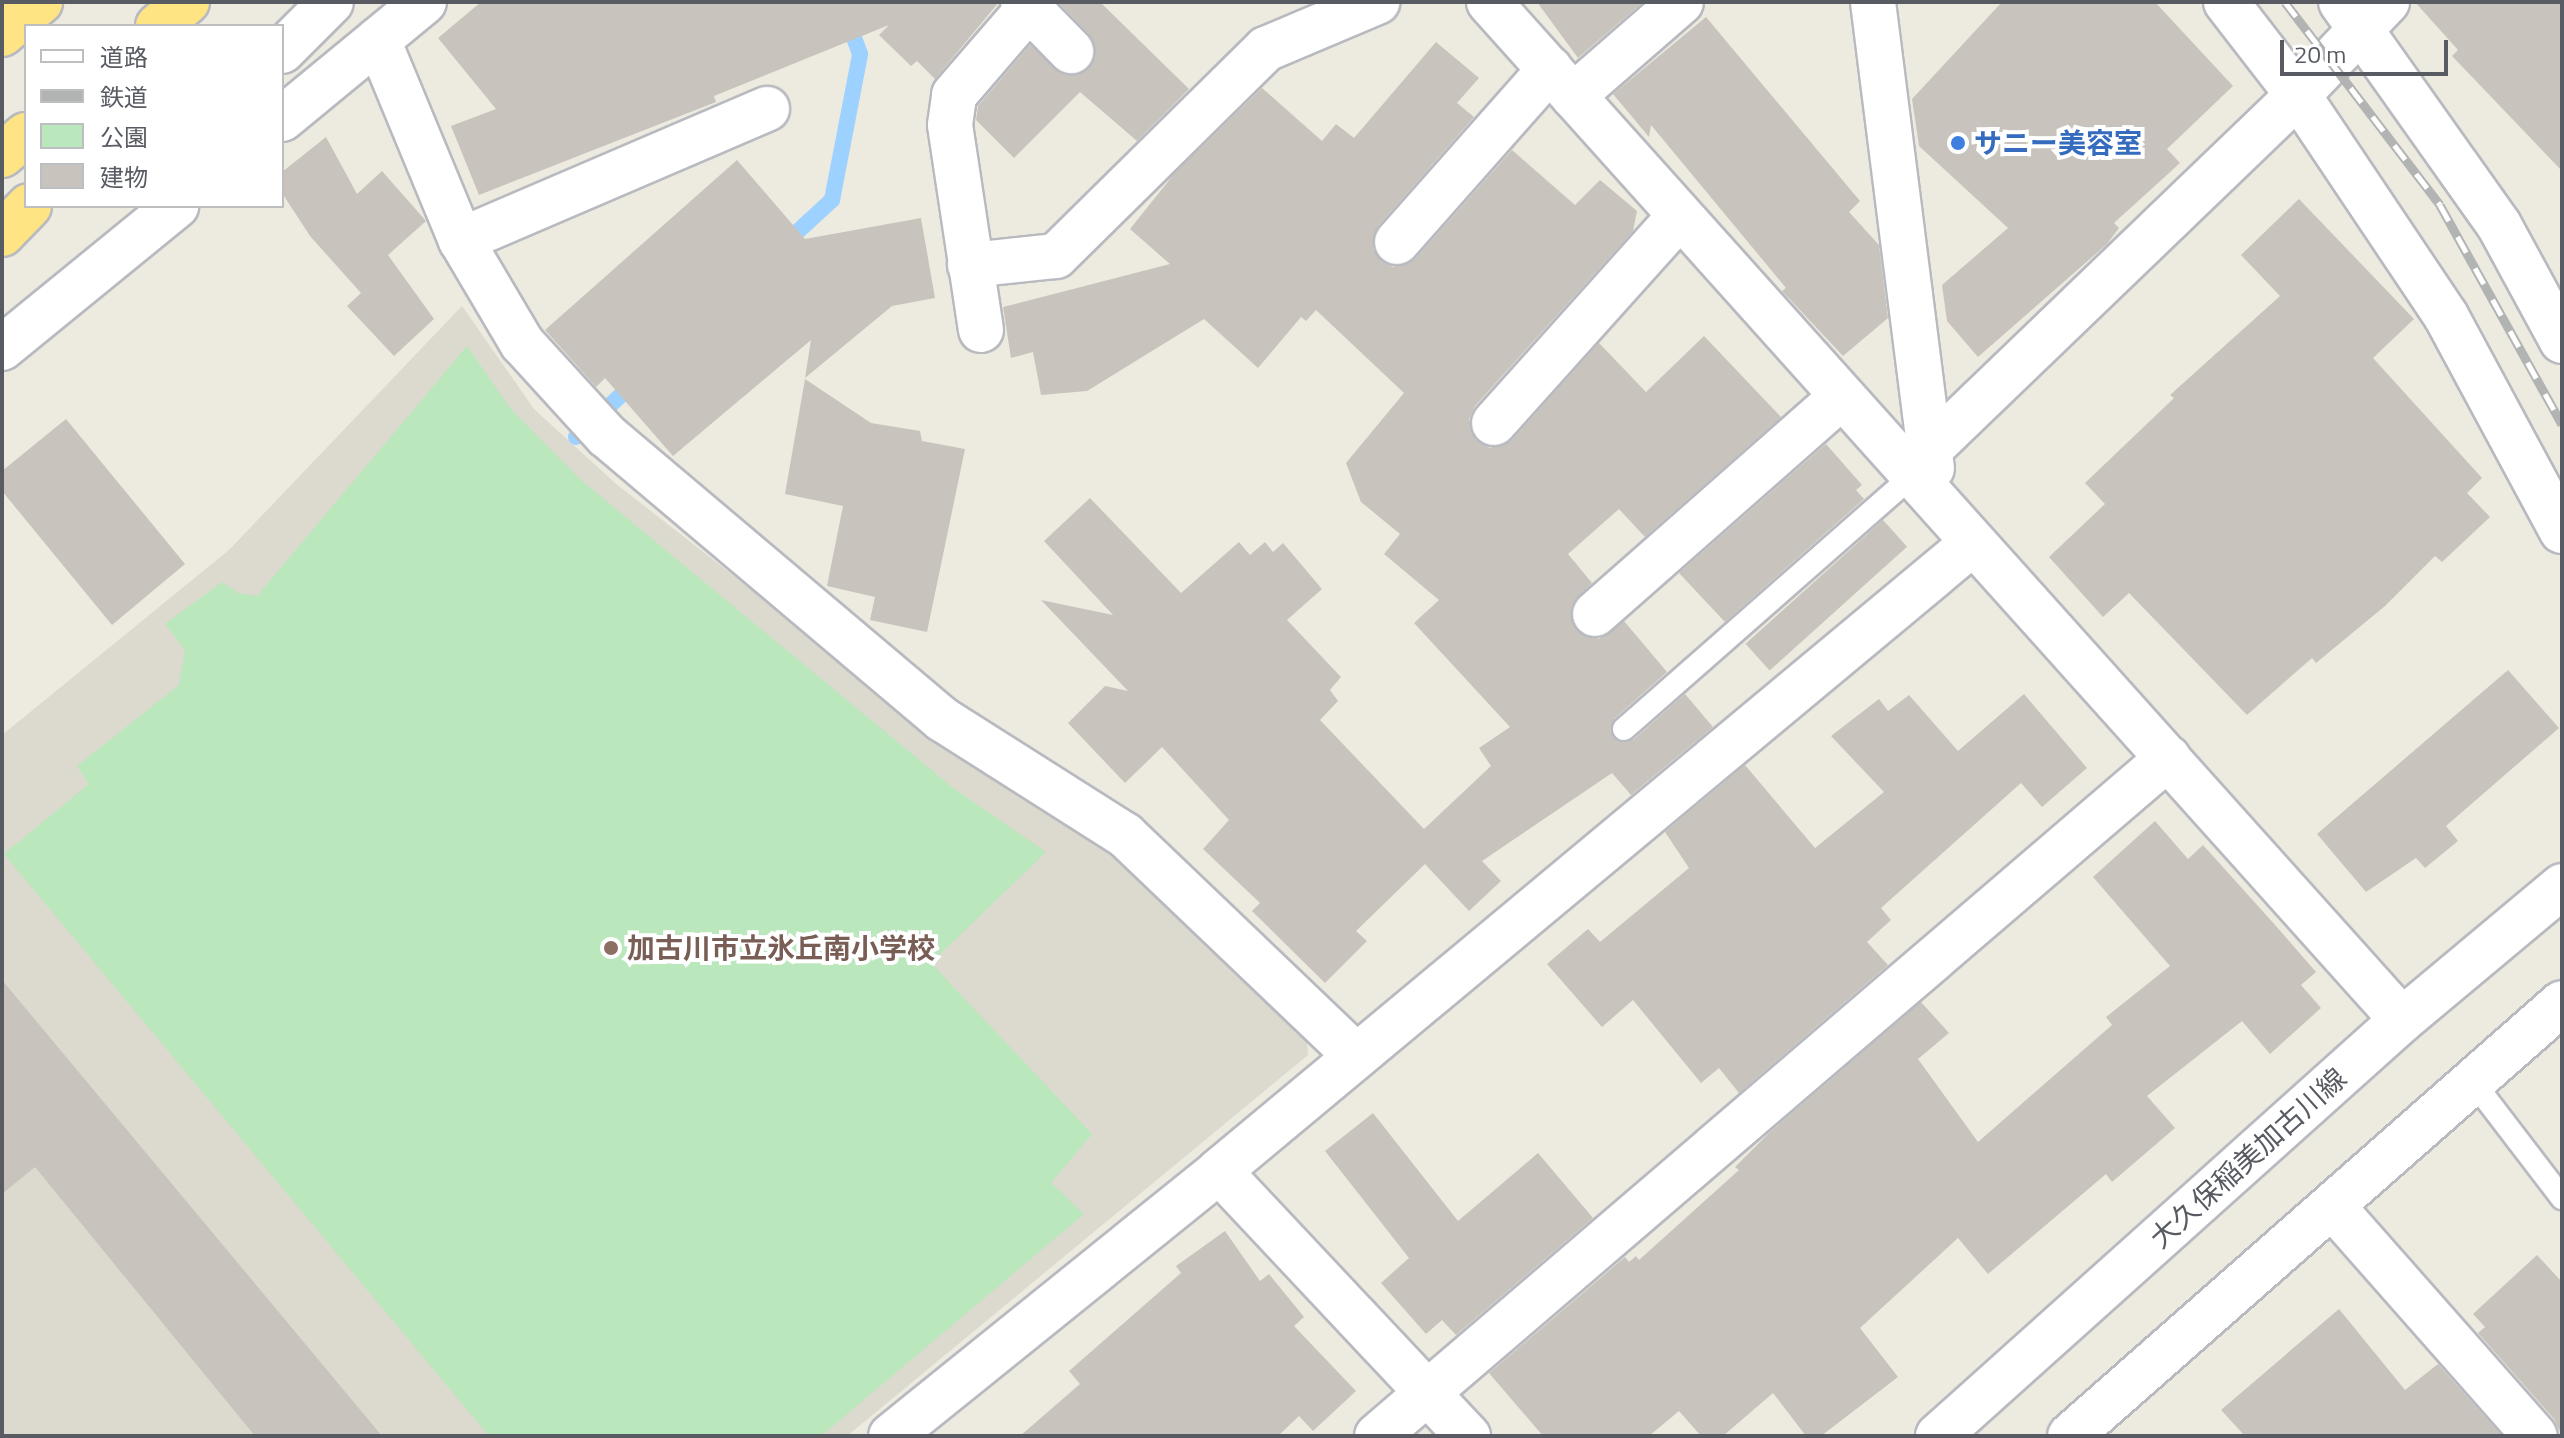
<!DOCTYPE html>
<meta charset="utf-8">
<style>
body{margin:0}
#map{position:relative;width:2564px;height:1438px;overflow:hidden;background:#edeadf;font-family:"Titillium Web","Noto Sans JP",sans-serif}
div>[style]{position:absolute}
.education>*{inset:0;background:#dcd9ce}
.green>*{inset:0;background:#bae7bb}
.stream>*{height:16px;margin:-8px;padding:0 8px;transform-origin:8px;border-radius:8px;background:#9dd1ff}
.building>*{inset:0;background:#c8c4bd;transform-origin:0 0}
.roads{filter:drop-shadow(2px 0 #b8bac0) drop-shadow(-2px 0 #b8bac0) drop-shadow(0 2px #b8bac0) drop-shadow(0 -2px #b8bac0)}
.service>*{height:22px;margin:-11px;padding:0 11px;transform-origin:11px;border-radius:11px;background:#fff}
.minor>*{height:44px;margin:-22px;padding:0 22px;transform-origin:22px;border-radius:22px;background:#fff}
.secondary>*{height:44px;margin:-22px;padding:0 22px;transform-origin:22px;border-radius:22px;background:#fff}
.motorway>*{height:44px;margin:-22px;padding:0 22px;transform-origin:22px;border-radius:22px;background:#ffe484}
.rail>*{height:9px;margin-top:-4.5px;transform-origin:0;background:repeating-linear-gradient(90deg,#fff 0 18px,#b2b3b3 0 36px);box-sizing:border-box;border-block:2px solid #b2b3b3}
.dots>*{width:22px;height:22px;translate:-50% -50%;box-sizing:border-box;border:4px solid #fff;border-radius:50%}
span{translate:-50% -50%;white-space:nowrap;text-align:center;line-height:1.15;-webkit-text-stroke:8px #fff;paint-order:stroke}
.shop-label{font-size:28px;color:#366cbe;font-weight:700}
.left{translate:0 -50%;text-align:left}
.education-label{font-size:28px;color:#785e54;font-weight:700}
.street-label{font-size:28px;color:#585c62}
.frame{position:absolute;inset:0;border:4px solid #585c62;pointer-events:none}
.legend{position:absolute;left:24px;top:24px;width:260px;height:184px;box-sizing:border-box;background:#fff;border:2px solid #bcbec0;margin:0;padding:10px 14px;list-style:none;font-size:24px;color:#585c62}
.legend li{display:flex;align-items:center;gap:16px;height:40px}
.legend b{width:40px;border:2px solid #bcbec0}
.scale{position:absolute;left:2280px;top:40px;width:168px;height:36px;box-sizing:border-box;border:4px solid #585c62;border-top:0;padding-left:10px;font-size:24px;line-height:28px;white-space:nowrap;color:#585c62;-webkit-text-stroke:6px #fff;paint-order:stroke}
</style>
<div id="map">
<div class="education">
<i style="clip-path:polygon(462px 306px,534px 409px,615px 483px,968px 759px,1135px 870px,1306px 1026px,1308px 1055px,847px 1436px,2px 1436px,2px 735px,229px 550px)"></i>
</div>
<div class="green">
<i style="clip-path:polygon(467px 346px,510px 408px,581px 480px,952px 787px,1046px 852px,931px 963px,1092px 1134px,1051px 1183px,1084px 1214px,821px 1436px,489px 1436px,4px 854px,89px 784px,77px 766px,179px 685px,185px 650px,165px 624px,222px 582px,238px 593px,257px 596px)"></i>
</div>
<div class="stream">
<i style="left:783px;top:245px;width:67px;rotate:-42.6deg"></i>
<i style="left:832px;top:200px;width:149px;rotate:-79.1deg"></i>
<i style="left:860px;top:54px;width:55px;rotate:-110.1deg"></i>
<i style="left:576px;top:437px;width:79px;rotate:-43deg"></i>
</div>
<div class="building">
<i style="clip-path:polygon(481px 2px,999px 2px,935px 79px,917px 61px,911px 66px,879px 35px,889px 25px,714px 96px,716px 102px,479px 195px,451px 126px,496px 109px,438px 38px)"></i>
<i style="clip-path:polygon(1058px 2px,1100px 2px,1189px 89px,1137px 141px,1080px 92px,1014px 158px,976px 120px,978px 106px,1030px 45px,1065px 75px,1078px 75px,1095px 58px,1089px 34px)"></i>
<i style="clip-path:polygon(1537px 2px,1643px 2px,1578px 58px)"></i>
<i style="clip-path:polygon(2002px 2px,2155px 2px,2233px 86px,2167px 149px,2180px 163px,2114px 223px,2119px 228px,2107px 244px,1978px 357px,1947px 321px,1942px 285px,2008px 228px,1919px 146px,1912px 99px)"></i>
<i style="clip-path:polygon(2415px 2px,2562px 2px,2562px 171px,2452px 56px,2458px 50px)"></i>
<i style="clip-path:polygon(1706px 17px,1860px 201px,1849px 212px,1879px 245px,1888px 318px,1843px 356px,1782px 291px,1786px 288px,1651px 125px,1649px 137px,1613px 94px)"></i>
<i style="clip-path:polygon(1436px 42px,1479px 78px,1457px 103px,1474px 117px,1378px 226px,1373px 249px,1381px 261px,1393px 267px,1415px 259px,1512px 150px,1575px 205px,1600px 180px,1637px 211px,1633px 231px,1475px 406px,1469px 419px,1477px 441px,1490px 448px,1512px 440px,1599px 343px,1646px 392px,1704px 336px,1781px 417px,1645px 537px,1619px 509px,1568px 554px,1592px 583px,1572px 605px,1576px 630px,1599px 639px,1624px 621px,1667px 672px,1614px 719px,1613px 738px,1633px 740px,1685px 694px,1713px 727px,1631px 795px,1612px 773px,1482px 861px,1501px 881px,1469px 911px,1425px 864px,1356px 931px,1367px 941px,1325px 983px,1252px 911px,1260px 903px,1203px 849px,1229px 820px,1162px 747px,1125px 783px,1068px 723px,1105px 686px,1128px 691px,1041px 600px,1113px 615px,1044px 541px,1090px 498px,1181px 593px,1239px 542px,1250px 555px,1265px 542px,1273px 552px,1283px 543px,1322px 589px,1287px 620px,1341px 677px,1330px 690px,1338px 701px,1320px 720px,1424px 829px,1491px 766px,1479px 748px,1510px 727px,1414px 623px,1439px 600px,1384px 554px,1400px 534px,1361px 502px,1346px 463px,1404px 393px,1316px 310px,1306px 321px,1301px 317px,1258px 368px,1204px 319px,1087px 391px,1041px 395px,1033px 352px,1011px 358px,1003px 307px,1170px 264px,1130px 229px,1174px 174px,1262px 88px,1322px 141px,1336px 124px,1354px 138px)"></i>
<i style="clip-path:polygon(326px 137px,357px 194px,382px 171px,426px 221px,388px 255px,434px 319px,394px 356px,347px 306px,361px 293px,310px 236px,282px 193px,282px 172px)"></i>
<i style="clip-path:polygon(737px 160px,805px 239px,921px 218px,935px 298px,892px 306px,805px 378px,811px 340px,673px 456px,605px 378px,596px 387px,545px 330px)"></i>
<i style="clip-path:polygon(2299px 199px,2414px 319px,2373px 358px,2482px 478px,2467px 493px,2490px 517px,2442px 562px,2435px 556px,2385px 606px,2316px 663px,2312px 658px,2247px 715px,2129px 593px,2103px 617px,2049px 557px,2105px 504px,2085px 483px,2174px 398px,2170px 395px,2280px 296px,2241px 255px)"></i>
<i style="clip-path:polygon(805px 379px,871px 423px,920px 431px,922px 441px,965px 449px,927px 632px,870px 620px,875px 597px,827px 586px,843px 506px,785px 494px)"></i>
<i style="clip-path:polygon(66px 419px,185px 564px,112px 625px,2px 491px,2px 471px)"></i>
<i style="clip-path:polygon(1826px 444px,1862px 485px,1856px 490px,1864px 499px,1725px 622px,1679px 573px)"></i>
<i style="left:1883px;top:520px;width:36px;height:185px;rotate:48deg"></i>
<i style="clip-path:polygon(2508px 670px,2559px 728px,2446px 826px,2458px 841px,2425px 868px,2416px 858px,2366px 892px,2317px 834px)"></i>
<i style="clip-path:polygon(2024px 694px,2087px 768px,2042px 807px,2021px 783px,1881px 908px,1891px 920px,1867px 942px,1888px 965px,1739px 1093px,1719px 1068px,1701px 1083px,1633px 1000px,1602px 1027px,1547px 964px,1588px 929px,1600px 942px,1689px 868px,1665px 832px,1745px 765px,1815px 848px,1884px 792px,1831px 736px,1879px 699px,1888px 711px,1909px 695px,1958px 751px)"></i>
<i style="clip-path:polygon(2155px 821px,2188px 859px,2203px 845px,2276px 926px,2316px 972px,2301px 985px,2321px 1008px,2270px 1054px,2242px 1021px,2147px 1096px,2175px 1128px,2112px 1182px,2106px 1174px,1988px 1274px,1958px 1238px,1860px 1328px,1898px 1377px,1821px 1436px,1806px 1436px,1773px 1393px,1723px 1436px,1701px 1436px,1679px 1411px,1649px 1436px,1543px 1436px,1489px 1373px,1625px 1257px,1629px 1262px,1636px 1256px,1639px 1260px,1739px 1170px,1735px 1167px,1770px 1132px,1921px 1002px,1949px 1033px,1918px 1059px,1978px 1142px,2112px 1025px,2106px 1017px,2170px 966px,2093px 877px)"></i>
<i style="clip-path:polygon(2px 980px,382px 1436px,255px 1436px,35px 1167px,2px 1194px)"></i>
<i style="clip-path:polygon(1373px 1113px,1458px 1221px,1538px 1153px,1593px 1218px,1456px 1335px,1442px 1320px,1426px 1334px,1381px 1283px,1409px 1258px,1325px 1151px)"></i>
<i style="clip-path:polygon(1225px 1231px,1260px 1281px,1269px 1274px,1304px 1317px,1294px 1326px,1356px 1391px,1313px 1431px,1299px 1416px,1278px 1436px,1020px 1436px,1080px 1384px,1069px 1371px,1181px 1273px,1176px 1266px)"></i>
<i style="clip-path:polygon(2537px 1255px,2562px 1282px,2562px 1436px,2554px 1419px,2478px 1333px,2485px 1327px,2473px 1314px)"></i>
<i style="clip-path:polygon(2339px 1309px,2405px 1390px,2438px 1364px,2502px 1436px,2245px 1436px,2221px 1410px)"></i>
</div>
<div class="roads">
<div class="service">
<i style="left:1624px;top:729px;width:385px;rotate:-41.3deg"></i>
<i style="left:2474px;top:1083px;width:145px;rotate:52.6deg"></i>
</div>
<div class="minor">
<i style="left:1023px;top:2px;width:69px;rotate:45.6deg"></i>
<i style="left:1489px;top:2px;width:1367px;rotate:48.11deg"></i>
<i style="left:1873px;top:2px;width:470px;rotate:82.8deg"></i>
<i style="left:2226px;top:2px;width:118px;rotate:52.3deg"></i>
<i style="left:2298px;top:95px;width:266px;rotate:56.2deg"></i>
<i style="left:2446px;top:316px;width:244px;rotate:61.7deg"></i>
<i style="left:2341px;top:2px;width:273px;rotate:54.7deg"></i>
<i style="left:2499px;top:225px;width:132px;rotate:61.5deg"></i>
<i style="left:378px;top:40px;width:217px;rotate:67.5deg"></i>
<i style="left:461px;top:240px;width:120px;rotate:59.4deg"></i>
<i style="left:522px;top:343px;width:126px;rotate:47.6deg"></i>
<i style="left:607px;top:436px;width:439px;rotate:40.2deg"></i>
<i style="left:942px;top:719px;width:217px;rotate:32.4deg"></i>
<i style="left:1125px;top:835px;width:320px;rotate:43.7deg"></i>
<i style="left:282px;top:51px;width:69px;rotate:-45deg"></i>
<i style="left:1573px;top:96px;width:143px;rotate:-41deg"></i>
<i style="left:282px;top:119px;width:184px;rotate:-39.5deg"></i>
<i style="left:461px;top:240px;width:333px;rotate:-23.2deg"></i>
<i style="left:1397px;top:242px;width:231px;rotate:-48.5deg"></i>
<i style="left:970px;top:265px;width:86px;rotate:-6deg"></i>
<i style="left:1056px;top:256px;width:295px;rotate:-44.6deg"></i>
<i style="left:1266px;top:49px;width:121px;rotate:-22.9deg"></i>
<i style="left:981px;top:330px;width:207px;rotate:-98.6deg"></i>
<i style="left:950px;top:125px;width:30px;rotate:-82deg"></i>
<i style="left:954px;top:95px;width:115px;rotate:-49.2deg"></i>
<i style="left:2px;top:348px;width:225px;rotate:-39.2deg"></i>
<i style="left:1494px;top:423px;width:275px;rotate:-48.1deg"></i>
<i style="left:1931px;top:448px;width:509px;rotate:-43.89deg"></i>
<i style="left:2298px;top:95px;width:129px;rotate:-46.3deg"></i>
<i style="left:1595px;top:614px;width:329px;rotate:-41.4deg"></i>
<i style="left:1219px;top:1171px;width:364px;rotate:46.8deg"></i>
<i style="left:2333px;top:1207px;width:305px;rotate:48.6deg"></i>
<i style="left:891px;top:1436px;width:422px;rotate:-38.9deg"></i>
<i style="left:1219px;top:1171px;width:981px;rotate:-39.79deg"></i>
<i style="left:1377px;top:1436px;width:1042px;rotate:-40.6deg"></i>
</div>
<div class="secondary">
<i style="left:1938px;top:1436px;width:623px;rotate:-41.88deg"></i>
<i style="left:2402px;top:1020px;width:209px;rotate:-39.9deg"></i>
<i style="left:2070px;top:1436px;width:655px;rotate:-41.35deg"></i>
</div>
<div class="motorway">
<i style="left:158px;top:26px;width:38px;rotate:-40deg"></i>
<i style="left:2px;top:34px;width:50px;rotate:-40.1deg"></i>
<i style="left:2px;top:155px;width:31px;rotate:-40deg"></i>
<i style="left:2px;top:234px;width:39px;rotate:-46deg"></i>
</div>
</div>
<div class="rail">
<i style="left:2285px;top:2px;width:255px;rotate:52.6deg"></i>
<i style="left:2440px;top:205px;width:251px;rotate:60.9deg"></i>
</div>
<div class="dots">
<i style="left:1958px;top:143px;background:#3f7fe0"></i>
<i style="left:611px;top:948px;background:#8d6e63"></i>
</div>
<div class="shop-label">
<span class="left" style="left:1974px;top:143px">サニー美容室</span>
</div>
<div class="education-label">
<span class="left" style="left:627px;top:948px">加古川市立氷丘南小学校</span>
</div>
<div class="street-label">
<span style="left:2248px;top:1158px;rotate:-42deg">大久保稲美加古川線</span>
</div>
<div class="frame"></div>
<ul class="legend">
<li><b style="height:10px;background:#fff"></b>道路</li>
<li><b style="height:10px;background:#b2b3b3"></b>鉄道</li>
<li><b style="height:22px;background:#bae7bb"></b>公園</li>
<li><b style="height:22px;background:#c8c4bd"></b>建物</li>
</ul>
<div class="scale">20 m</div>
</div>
